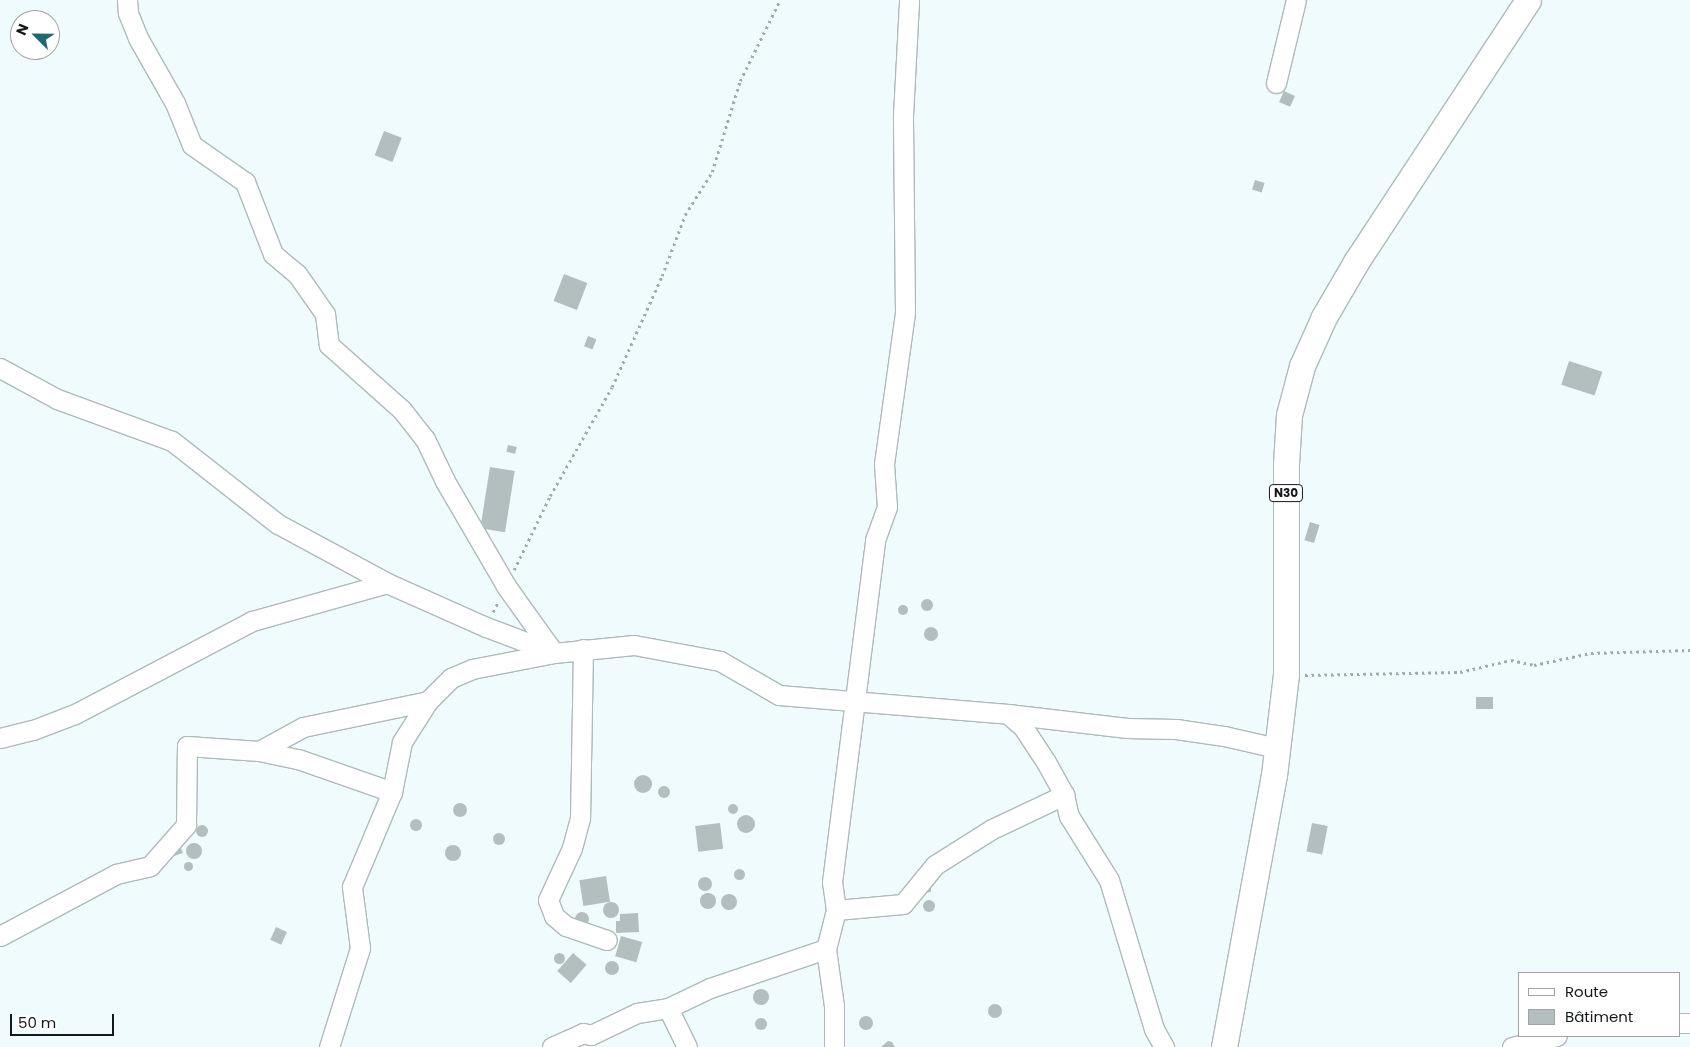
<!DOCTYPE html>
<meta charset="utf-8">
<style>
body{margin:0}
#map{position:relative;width:1690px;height:1047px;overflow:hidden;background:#f0fbfd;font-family:Poppins,sans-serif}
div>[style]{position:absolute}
.building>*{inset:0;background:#b3bebf;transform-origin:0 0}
.round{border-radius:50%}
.path>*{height:2.5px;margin-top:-1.25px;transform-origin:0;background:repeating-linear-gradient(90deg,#a1a9ab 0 2.5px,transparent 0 6.5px)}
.roads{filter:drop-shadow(1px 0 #afbabb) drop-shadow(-1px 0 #afbabb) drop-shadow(0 1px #afbabb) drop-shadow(0 -1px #afbabb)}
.minor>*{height:19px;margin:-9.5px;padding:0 9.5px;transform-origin:9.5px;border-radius:9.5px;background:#fff}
.major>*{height:25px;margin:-12.5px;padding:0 12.5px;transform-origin:12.5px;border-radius:12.5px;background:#fff}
span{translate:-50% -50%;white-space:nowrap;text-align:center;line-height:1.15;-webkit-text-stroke:4.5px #fff;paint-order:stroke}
.shield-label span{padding:1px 4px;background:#fff;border:1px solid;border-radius:4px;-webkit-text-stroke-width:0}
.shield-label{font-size:12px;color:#141819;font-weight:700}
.legend{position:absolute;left:1518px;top:972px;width:162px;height:65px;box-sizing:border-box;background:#fff;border:1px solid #a1a3a3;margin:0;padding:6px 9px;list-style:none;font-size:15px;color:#141819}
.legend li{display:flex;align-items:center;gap:10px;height:25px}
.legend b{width:25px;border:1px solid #a1a3a3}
.north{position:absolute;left:10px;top:10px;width:50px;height:50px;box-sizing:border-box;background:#fff;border:1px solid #a1a3a3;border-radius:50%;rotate:293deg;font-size:14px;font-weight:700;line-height:20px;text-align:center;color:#141819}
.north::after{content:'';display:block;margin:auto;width:18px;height:22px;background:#1e6972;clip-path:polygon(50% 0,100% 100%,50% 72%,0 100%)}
.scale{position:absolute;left:10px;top:1014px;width:104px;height:22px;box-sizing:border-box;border:2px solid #141819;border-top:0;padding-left:6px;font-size:15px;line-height:18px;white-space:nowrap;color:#141819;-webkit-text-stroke:4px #fff;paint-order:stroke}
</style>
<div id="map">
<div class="building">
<i style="left:1284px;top:91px;width:12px;height:12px;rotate:24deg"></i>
<i style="left:384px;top:131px;width:19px;height:26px;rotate:21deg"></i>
<i style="left:1255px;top:180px;width:10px;height:10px;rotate:17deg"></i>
<i style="left:564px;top:274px;width:25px;height:29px;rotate:21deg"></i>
<i style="left:588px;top:336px;width:9px;height:11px;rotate:21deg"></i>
<i style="left:1569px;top:361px;width:35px;height:25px;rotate:18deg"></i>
<i style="left:508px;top:445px;width:9px;height:7px;rotate:13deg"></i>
<i style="left:490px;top:467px;width:25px;height:62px;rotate:9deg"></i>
<i style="left:1310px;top:522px;width:10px;height:19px;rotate:17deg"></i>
<i class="round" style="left:921px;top:599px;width:12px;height:12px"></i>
<i class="round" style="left:898px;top:605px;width:10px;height:10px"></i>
<i class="round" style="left:924px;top:627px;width:14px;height:14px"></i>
<i style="left:1476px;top:697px;width:17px;height:12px"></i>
<i class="round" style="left:634px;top:775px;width:18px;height:18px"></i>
<i class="round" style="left:658px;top:786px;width:12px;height:12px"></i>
<i class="round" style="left:453px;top:803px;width:14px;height:14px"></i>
<i class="round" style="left:728px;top:804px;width:10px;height:10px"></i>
<i class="round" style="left:737px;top:815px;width:18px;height:18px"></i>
<i class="round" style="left:410px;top:819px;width:12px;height:12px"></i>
<i style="left:720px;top:823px;width:26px;height:25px;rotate:83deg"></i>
<i style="left:1312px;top:823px;width:16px;height:29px;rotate:11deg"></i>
<i class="round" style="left:196px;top:825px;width:12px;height:12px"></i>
<i class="round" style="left:493px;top:833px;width:12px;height:12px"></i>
<i class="round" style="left:186px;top:843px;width:16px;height:16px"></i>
<i style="clip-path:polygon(179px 844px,183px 853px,174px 856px,171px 852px)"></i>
<i class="round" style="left:445px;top:845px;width:16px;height:16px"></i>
<i class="round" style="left:183.5px;top:861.5px;width:9px;height:9px"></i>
<i class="round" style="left:733.5px;top:868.5px;width:11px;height:11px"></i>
<i style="left:606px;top:876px;width:26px;height:27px;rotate:81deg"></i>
<i class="round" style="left:698px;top:877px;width:14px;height:14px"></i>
<i style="clip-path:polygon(931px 884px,931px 892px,922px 893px)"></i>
<i class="round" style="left:700px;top:893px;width:16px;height:16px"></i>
<i class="round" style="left:721px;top:894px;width:16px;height:16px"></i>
<i class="round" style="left:923px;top:900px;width:12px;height:12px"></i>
<i class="round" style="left:603px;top:902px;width:16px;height:16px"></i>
<i class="round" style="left:575px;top:912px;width:14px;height:14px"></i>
<i style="clip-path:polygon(638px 913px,639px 932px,616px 933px,616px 921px,620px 921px,620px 914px)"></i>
<i style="left:276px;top:927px;width:12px;height:14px;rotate:24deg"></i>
<i style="left:621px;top:936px;width:22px;height:21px;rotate:16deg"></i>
<i class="round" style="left:553.5px;top:952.5px;width:11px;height:11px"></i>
<i style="left:573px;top:953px;width:18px;height:24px;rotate:41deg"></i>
<i class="round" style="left:605px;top:961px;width:14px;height:14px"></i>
<i class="round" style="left:753px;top:989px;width:16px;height:16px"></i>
<i class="round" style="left:988px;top:1004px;width:14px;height:14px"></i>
<i class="round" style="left:859px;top:1016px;width:14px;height:14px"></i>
<i class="round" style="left:755px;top:1018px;width:12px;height:12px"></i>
<i style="clip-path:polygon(888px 1041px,892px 1042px,895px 1047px,881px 1047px)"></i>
</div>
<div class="path">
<i style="left:514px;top:570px;width:82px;rotate:-64.1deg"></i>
<i style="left:550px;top:496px;width:125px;rotate:-60.4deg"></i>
<i style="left:612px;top:387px;width:122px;rotate:-65.8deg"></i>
<i style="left:662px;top:276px;width:65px;rotate:-69.3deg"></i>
<i style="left:685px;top:215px;width:51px;rotate:-57.9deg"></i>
<i style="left:712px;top:172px;width:95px;rotate:-72.9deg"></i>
<i style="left:740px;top:81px;width:90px;rotate:-63.7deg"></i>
<i style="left:493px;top:612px;width:11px;rotate:-63deg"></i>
<i style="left:1305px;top:675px;width:155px;rotate:-1.1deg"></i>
<i style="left:1460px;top:672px;width:52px;rotate:-13.2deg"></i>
<i style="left:1511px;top:660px;width:24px;rotate:12deg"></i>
<i style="left:1534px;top:665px;width:58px;rotate:-11.9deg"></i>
<i style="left:1591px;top:653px;width:99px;rotate:-1.7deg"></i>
</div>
<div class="roads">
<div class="minor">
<i style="left:127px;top:0;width:13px;rotate:86deg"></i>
<i style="left:128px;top:13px;width:27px;rotate:68deg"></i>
<i style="left:138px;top:38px;width:75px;rotate:60.4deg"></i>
<i style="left:175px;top:103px;width:45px;rotate:68deg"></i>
<i style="left:192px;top:145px;width:65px;rotate:34.9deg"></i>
<i style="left:245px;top:182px;width:77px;rotate:68.7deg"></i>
<i style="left:273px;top:254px;width:31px;rotate:40deg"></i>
<i style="left:297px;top:274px;width:49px;rotate:55deg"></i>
<i style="left:325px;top:314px;width:31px;rotate:83deg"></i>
<i style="left:329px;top:345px;width:98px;rotate:41.7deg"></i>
<i style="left:402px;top:410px;width:37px;rotate:52deg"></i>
<i style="left:425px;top:439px;width:47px;rotate:64.5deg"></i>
<i style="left:445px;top:481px;width:121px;rotate:59.8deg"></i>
<i style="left:506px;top:586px;width:82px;rotate:54.4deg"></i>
<i style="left:1276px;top:83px;width:85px;rotate:-76.5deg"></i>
<i style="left:0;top:368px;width:65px;rotate:28.5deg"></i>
<i style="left:57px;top:399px;width:122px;rotate:20.1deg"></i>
<i style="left:172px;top:441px;width:135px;rotate:38.1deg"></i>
<i style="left:278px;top:524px;width:124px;rotate:28.4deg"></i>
<i style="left:387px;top:583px;width:108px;rotate:24deg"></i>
<i style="left:486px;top:627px;width:72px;rotate:20.5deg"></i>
<i style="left:583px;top:649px;width:169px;rotate:91deg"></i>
<i style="left:580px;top:818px;width:31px;rotate:105deg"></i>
<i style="left:572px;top:848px;width:57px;rotate:114.8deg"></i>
<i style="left:548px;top:900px;width:17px;rotate:69deg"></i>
<i style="left:554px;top:916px;width:16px;rotate:40deg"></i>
<i style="left:566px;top:926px;width:43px;rotate:18.9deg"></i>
<i style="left:1008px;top:714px;width:20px;rotate:41deg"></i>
<i style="left:1023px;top:727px;width:42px;rotate:56.7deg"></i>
<i style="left:1046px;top:762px;width:38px;rotate:61deg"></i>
<i style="left:1064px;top:795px;width:22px;rotate:77deg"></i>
<i style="left:1069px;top:816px;width:75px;rotate:58deg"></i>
<i style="left:1109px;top:880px;width:156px;rotate:73.2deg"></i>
<i style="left:1154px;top:1029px;width:21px;rotate:61deg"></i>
<i style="left:0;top:738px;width:34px;rotate:-14deg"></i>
<i style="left:33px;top:730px;width:45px;rotate:-20.9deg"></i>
<i style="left:75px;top:714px;width:200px;rotate:-27.7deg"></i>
<i style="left:252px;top:621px;width:140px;rotate:-15.7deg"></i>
<i style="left:259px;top:751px;width:50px;rotate:-28.6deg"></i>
<i style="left:303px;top:727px;width:128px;rotate:-11.7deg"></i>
<i style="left:428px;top:701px;width:33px;rotate:-45deg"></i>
<i style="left:451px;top:678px;width:23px;rotate:-23deg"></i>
<i style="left:472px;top:669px;width:84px;rotate:-11deg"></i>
<i style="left:554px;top:653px;width:80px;rotate:-5.7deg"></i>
<i style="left:634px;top:645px;width:87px;rotate:10.5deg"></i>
<i style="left:720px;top:661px;width:68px;rotate:30deg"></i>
<i style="left:779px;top:695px;width:230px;rotate:4.7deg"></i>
<i style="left:1008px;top:714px;width:120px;rotate:6.7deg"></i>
<i style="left:1127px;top:728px;width:49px;rotate:1.2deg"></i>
<i style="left:1176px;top:729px;width:49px;rotate:8.3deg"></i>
<i style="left:1224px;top:736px;width:54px;rotate:12.8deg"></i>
<i style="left:836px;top:910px;width:67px;rotate:-5.1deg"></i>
<i style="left:903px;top:904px;width:50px;rotate:-50.6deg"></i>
<i style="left:935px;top:865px;width:67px;rotate:-32.3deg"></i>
<i style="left:992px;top:829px;width:80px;rotate:-25.3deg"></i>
<i style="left:0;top:936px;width:132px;rotate:-28.1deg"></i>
<i style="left:116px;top:874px;width:35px;rotate:-13deg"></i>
<i style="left:150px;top:866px;width:55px;rotate:-48.7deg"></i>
<i style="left:186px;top:825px;width:79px;rotate:-89.3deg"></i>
<i style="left:187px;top:746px;width:72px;rotate:4deg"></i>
<i style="left:259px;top:751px;width:40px;rotate:12deg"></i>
<i style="left:298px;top:759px;width:100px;rotate:19.3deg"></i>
<i style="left:668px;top:1008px;width:43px;rotate:64deg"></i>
<i style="left:1679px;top:1023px;width:11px"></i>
<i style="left:329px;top:1047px;width:104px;rotate:-72.6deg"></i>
<i style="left:360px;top:948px;width:62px;rotate:-97.5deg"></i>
<i style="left:352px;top:887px;width:103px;rotate:-67.2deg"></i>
<i style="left:392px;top:792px;width:51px;rotate:-78.7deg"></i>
<i style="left:402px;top:742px;width:49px;rotate:-57.6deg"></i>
<i style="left:552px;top:1047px;width:34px;rotate:-24deg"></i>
<i style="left:583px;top:1033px;width:8px;rotate:14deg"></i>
<i style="left:591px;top:1035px;width:51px;rotate:-25.6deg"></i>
<i style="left:637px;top:1013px;width:31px;rotate:-9deg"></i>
<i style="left:668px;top:1008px;width:47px;rotate:-25.5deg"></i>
<i style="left:710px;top:988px;width:122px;rotate:-18.6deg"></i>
<i style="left:834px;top:1047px;width:41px;rotate:-90deg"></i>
<i style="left:834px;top:1006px;width:58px;rotate:-98deg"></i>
<i style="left:826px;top:949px;width:40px;rotate:-75.6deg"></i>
<i style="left:836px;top:910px;width:28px;rotate:-98deg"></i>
<i style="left:832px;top:882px;width:345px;rotate:-82.8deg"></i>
<i style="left:875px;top:540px;width:35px;rotate:-70deg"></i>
<i style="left:887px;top:507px;width:43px;rotate:-94deg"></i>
<i style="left:884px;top:464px;width:153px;rotate:-82.1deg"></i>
<i style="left:905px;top:312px;width:196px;rotate:-90.6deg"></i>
<i style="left:903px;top:116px;width:116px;rotate:-87deg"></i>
<i style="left:1512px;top:1047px;width:46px;rotate:-13.7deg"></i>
</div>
<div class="major">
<i style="left:1224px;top:1047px;width:277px;rotate:-79.6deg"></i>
<i style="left:1274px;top:775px;width:102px;rotate:-83.2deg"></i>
<i style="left:1286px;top:674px;width:210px;rotate:-90deg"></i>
<i style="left:1286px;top:464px;width:49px;rotate:-86.5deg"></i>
<i style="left:1289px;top:415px;width:51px;rotate:-75.1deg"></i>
<i style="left:1302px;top:366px;width:54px;rotate:-65.8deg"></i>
<i style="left:1324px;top:317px;width:64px;rotate:-59.8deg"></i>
<i style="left:1356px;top:262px;width:313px;rotate:-56.7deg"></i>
</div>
</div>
<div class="shield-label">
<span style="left:1286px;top:493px">N30</span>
</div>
<ul class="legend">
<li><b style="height:6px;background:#fff"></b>Route</li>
<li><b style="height:14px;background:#b3bebf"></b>Bâtiment</li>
</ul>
<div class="north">N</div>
<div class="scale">50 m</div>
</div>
